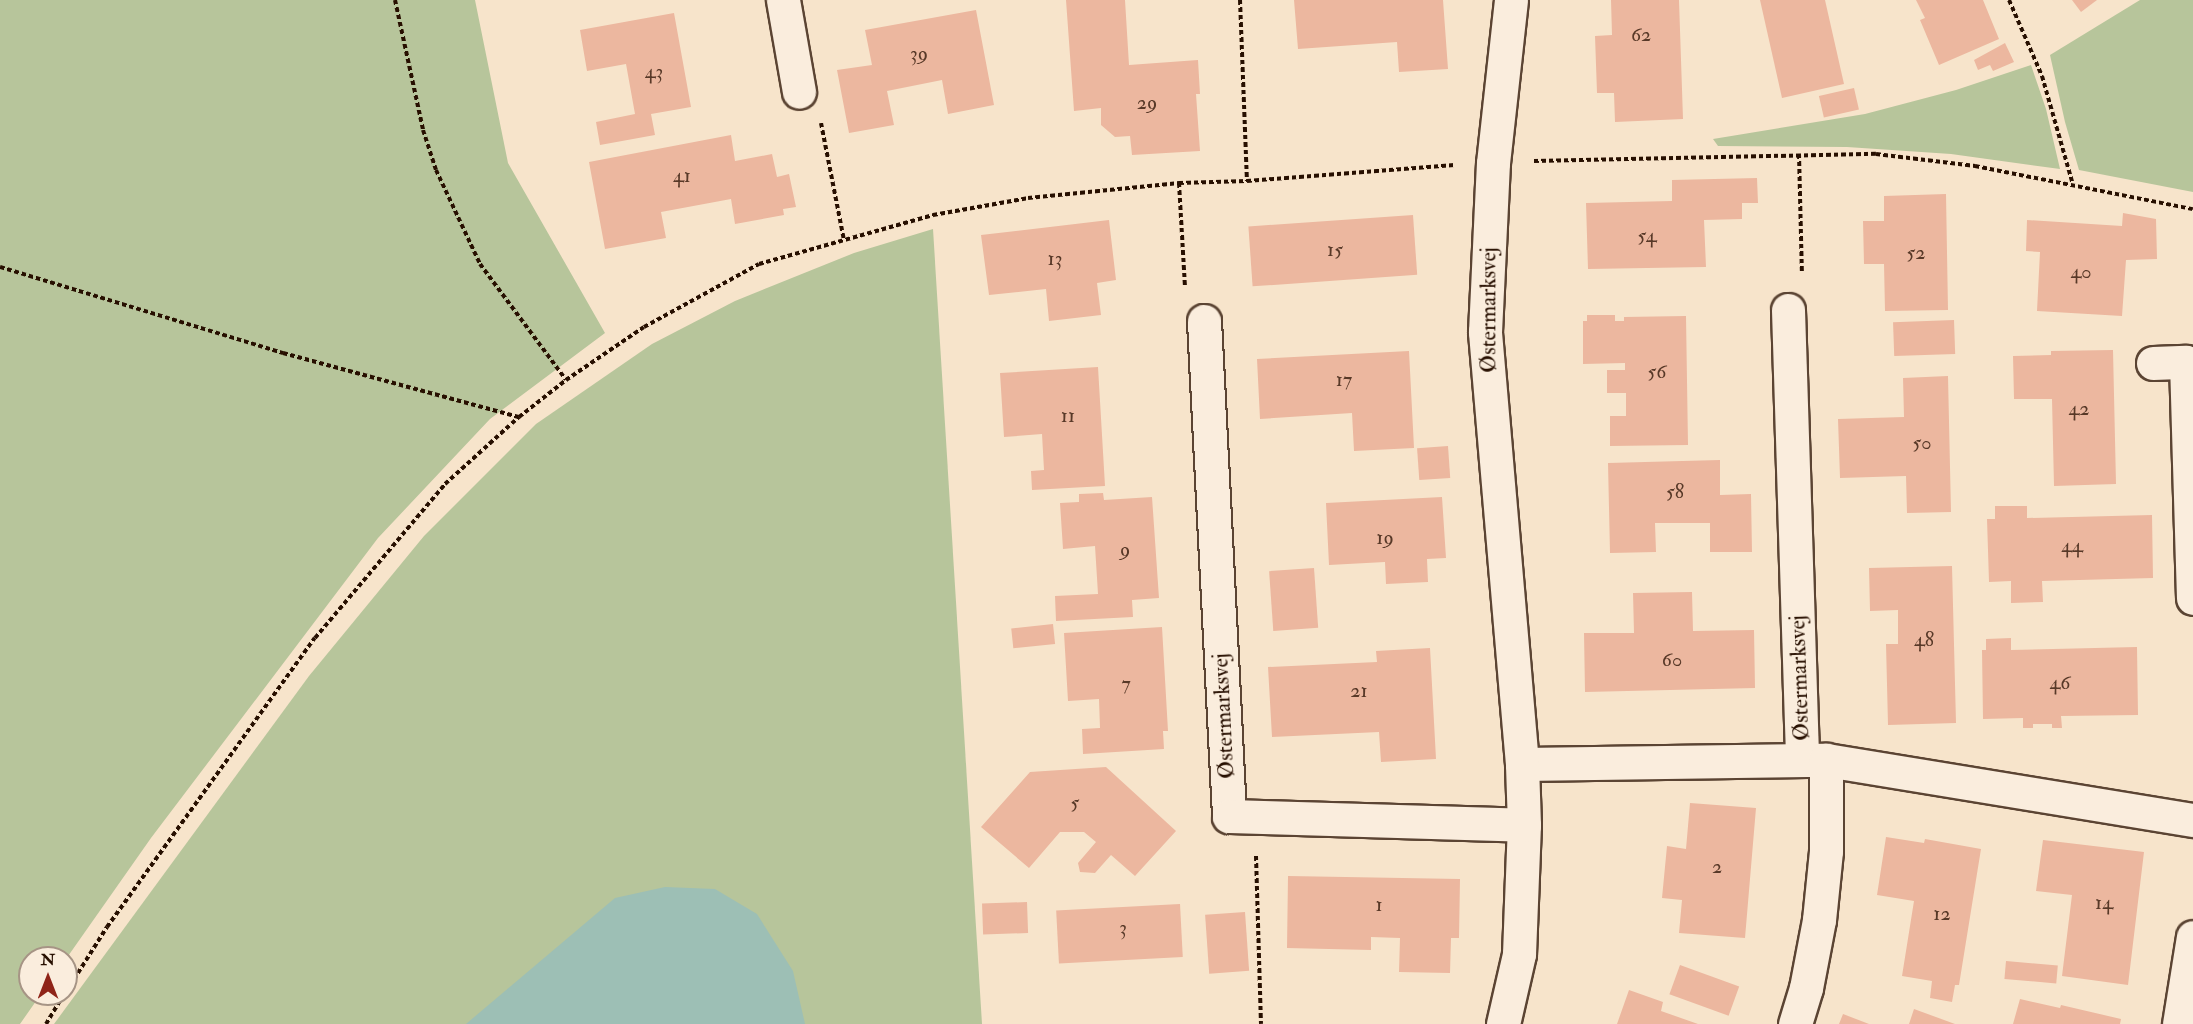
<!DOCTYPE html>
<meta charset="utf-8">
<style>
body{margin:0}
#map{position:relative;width:2193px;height:1024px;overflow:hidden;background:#f7e4cb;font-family:"IM FELL Double Pica",serif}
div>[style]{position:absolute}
.green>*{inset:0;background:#b7c59b}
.water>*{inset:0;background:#9dbfb5}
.building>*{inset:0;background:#ecb79f;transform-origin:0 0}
.path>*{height:4px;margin-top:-2px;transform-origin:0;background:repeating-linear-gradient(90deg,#270f00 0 4.5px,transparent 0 7.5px)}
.roads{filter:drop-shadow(2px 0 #5b4433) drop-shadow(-2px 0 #5b4433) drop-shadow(0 2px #5b4433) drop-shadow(0 -2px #5b4433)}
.minor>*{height:33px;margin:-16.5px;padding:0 16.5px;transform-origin:16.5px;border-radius:16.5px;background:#faeddd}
span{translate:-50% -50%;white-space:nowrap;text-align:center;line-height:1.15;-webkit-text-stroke:6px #faeddd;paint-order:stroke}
.number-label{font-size:20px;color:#583928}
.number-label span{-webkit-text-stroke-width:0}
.street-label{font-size:22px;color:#270f00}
.north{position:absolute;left:18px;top:946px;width:60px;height:60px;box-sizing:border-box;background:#faeddd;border:2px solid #a69485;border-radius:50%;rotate:0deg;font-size:16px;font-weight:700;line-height:24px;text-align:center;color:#270f00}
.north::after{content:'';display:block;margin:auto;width:21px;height:27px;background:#8f2418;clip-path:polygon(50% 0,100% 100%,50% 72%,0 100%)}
</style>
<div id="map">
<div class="green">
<i style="clip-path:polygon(0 0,475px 0,508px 163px,605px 333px,490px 419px,378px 538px,151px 838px,66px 959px,30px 958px,30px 994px,41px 994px,20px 1024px,0 1024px)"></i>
<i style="clip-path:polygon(2140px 0,2193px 0,2193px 192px,2079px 170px,2065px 122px,2050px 55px)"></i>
<i style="clip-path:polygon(2031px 65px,2046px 109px,2060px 169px,1951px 154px,1847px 147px,1718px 146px,1713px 139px,1865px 114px,1956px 90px)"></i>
<i style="clip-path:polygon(933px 229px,982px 1024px,54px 1024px,309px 676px,424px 536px,536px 424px,652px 344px,735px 301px,854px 253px)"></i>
</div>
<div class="water">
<i style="clip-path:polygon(665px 887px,715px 889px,757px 914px,793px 971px,805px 1024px,466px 1024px,615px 898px)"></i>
</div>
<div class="building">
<i style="clip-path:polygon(1066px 0,1125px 0,1129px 65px,1198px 60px,1200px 94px,1196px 94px,1200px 151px,1132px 155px,1130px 136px,1115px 137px,1101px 125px,1101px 108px,1074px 111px)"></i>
<i style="clip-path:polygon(1294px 0,1443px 0,1448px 69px,1399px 72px,1397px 42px,1298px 49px)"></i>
<i style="clip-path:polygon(1611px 0,1679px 0,1683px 119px,1615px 122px,1614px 93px,1597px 93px,1595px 36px,1612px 35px)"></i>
<i style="clip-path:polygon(1760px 0,1825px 0,1844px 84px,1782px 98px)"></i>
<i style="clip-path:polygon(1916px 0,1983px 0,1999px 39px,1939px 65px,1920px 20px,1925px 18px)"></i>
<i style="clip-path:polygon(2072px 0,2097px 0,2081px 12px)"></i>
<i style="clip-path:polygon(976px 10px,994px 105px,948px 114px,942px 80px,887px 91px,894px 125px,849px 133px,837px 70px,872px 65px,865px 30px)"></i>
<i style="clip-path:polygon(674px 13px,691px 107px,651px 114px,655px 135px,600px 145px,596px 122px,635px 114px,626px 64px,587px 71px,580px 30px)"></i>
<i style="clip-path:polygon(2005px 43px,2014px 62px,1993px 71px,1990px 65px,1978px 70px,1974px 60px)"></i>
<i style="left:1854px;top:88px;width:22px;height:36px;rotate:77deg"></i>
<i style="clip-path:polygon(731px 135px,735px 161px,772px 154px,777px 177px,789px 174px,796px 207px,783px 209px,784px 215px,735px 224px,731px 199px,661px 212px,666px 238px,605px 249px,589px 162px)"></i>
<i style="clip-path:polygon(1757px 178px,1758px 203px,1742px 203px,1742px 219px,1704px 220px,1706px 267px,1588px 269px,1586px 203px,1672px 201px,1672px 180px)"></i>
<i style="clip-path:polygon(1946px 194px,1948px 310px,1885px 311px,1884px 264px,1864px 264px,1863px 221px,1884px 221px,1884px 196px)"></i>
<i style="clip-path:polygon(2123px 213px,2156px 219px,2157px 259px,2126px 260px,2122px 316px,2037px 311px,2040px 252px,2026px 251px,2027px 220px,2122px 226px)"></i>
<i style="left:1413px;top:215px;width:60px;height:165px;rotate:86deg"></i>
<i style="clip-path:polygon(1109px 220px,1116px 280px,1097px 283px,1101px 315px,1049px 321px,1046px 289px,989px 295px,981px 235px)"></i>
<i style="clip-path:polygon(1587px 315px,1615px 315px,1615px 321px,1624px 321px,1624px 317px,1686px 316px,1688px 445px,1610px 446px,1610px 416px,1626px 416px,1626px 393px,1607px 393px,1607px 370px,1625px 370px,1625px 363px,1583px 364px,1583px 321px,1587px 321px)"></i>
<i style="left:1954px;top:320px;width:34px;height:61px;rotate:88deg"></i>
<i style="clip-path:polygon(2113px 350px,2116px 484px,2054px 486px,2052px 399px,2014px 399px,2013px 356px,2051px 355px,2051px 351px)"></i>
<i style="clip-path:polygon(1409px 351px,1414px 448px,1354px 451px,1352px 413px,1260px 419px,1257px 359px)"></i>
<i style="clip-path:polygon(1098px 367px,1105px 486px,1032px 490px,1031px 471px,1044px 470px,1042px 434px,1004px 437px,1000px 373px)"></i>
<i style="clip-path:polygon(1948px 376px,1951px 512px,1907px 513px,1906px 476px,1840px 478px,1838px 419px,1904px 417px,1903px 378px)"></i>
<i style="left:1448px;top:446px;width:32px;height:31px;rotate:86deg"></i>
<i style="clip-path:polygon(1720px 460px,1720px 495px,1751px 494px,1752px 552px,1710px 552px,1710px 523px,1655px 523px,1656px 552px,1610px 553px,1608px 463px)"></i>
<i style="clip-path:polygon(1103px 493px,1104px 500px,1152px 497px,1159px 598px,1132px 600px,1133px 617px,1056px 621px,1055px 596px,1098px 594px,1095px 546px,1063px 549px,1060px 503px,1079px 502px,1079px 494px)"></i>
<i style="clip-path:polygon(1442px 497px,1446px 558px,1427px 559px,1428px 582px,1386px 584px,1385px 562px,1329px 565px,1326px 503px)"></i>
<i style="clip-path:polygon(1995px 506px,2027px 506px,2027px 518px,2152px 515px,2153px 578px,2042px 581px,2043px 602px,2011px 603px,2011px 581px,1989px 582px,1987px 519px,1995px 519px)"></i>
<i style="clip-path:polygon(1952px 566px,1956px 723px,1888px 725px,1886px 644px,1898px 644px,1898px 610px,1870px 611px,1869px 568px)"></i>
<i style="left:1314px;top:568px;width:60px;height:45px;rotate:86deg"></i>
<i style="clip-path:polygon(1692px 592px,1693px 631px,1754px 630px,1755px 688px,1585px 692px,1584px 633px,1634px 633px,1633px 593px)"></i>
<i style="left:1053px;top:624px;width:20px;height:42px;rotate:84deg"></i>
<i style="clip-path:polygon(1162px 627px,1168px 731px,1163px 731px,1164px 749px,1083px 754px,1082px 729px,1100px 728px,1099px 699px,1068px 701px,1064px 633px)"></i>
<i style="clip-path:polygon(2011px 638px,2011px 650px,2137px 647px,2138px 715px,2061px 716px,2062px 728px,2052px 728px,2052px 724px,2033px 724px,2033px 728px,2023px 728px,2023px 718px,1983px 719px,1982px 650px,1986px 650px,1986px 639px)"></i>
<i style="clip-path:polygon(1430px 648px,1436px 759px,1381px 762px,1379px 732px,1272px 737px,1268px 667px,1377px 662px,1376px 651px)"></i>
<i style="clip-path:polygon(1106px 767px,1176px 831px,1135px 876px,1111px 855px,1095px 873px,1080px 872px,1078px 863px,1096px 842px,1084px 832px,1060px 832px,1029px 868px,981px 827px,1030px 772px)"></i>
<i style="clip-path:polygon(1690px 803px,1756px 808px,1745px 938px,1679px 933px,1682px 900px,1662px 898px,1667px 846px,1686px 849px)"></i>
<i style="clip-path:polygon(1886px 837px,1924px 843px,1925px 839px,1981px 849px,1959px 985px,1955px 985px,1952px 1002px,1930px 998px,1932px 981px,1902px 976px,1914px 901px,1877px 895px)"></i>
<i style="clip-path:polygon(2043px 840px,2144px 852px,2128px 985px,2062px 976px,2072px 895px,2036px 891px)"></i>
<i style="clip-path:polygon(1288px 876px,1460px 879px,1459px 938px,1451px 938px,1450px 973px,1399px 972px,1400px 938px,1371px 937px,1371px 950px,1287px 948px)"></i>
<i style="left:1027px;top:902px;width:31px;height:45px;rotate:88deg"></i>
<i style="left:1180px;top:904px;width:53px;height:124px;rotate:87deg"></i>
<i style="left:1245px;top:912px;width:59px;height:40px;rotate:86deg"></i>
<i style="left:2006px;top:961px;width:52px;height:18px;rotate:5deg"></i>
<i style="left:1680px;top:965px;width:63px;height:31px;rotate:20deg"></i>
<i style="clip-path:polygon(1629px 990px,1663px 1002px,1661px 1011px,1698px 1024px,1617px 1024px)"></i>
<i style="clip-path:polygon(2020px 999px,2060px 1008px,2061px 1005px,2121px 1019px,2120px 1024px,2013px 1024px)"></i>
<i style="clip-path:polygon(1914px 1009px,1955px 1024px,1909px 1024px)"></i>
<i style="clip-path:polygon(1843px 1014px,1869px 1024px,1839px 1024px)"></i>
</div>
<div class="path">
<i style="left:395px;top:0;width:133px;rotate:77.8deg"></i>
<i style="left:423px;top:130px;width:42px;rotate:72deg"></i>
<i style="left:436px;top:170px;width:104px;rotate:64.9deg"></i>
<i style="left:480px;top:264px;width:144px;rotate:53.4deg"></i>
<i style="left:1240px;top:0;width:181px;rotate:87.8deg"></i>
<i style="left:2009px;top:0;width:83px;rotate:66.5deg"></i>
<i style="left:2042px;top:76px;width:113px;rotate:74.1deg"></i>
<i style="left:821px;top:123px;width:119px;rotate:78.9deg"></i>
<i style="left:1799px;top:154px;width:119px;rotate:88.6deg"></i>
<i style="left:1534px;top:161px;width:342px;rotate:-1.2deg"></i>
<i style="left:1876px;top:154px;width:100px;rotate:6.9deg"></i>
<i style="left:1975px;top:166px;width:222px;rotate:11.2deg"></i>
<i style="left:1179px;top:183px;width:104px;rotate:86.7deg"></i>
<i style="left:0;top:267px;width:296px;rotate:16.9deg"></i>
<i style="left:283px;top:353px;width:244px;rotate:15.2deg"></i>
<i style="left:1256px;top:856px;width:168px;rotate:88.3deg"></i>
<i style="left:66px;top:992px;width:77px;rotate:-57.8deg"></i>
<i style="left:107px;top:927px;width:356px;rotate:-54.3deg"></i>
<i style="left:315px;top:638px;width:202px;rotate:-49.8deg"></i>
<i style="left:445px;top:484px;width:100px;rotate:-42.2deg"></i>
<i style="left:519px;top:417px;width:60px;rotate:-38.2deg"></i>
<i style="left:566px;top:380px;width:94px;rotate:-34.2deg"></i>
<i style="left:644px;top:327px;width:131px;rotate:-28.7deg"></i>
<i style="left:759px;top:264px;width:181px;rotate:-15.7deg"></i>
<i style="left:933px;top:215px;width:97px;rotate:-10.1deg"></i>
<i style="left:1028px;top:198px;width:152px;rotate:-5.7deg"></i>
<i style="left:1179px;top:183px;width:68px;rotate:-1.7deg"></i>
<i style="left:1247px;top:181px;width:208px;rotate:-4.4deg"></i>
<i style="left:46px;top:1024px;width:35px;rotate:-59deg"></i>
</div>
<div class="roads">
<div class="minor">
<i style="left:783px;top:0;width:93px;rotate:80.1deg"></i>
<i style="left:1788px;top:310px;width:448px;rotate:88.2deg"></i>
<i style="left:1204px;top:321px;width:496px;rotate:87.1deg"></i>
<i style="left:1229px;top:816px;width:295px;rotate:1.7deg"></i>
<i style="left:2153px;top:363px;width:33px;rotate:-2deg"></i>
<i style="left:2186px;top:362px;width:236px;rotate:88.3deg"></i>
<i style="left:1522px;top:764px;width:304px;rotate:-0.8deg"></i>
<i style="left:1826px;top:760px;width:372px;rotate:9.3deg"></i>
<i style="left:1503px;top:1024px;width:72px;rotate:-77.1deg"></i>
<i style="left:1519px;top:954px;width:129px;rotate:-87.8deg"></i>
<i style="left:1524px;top:825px;width:61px;rotate:-91.9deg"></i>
<i style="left:1522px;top:764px;width:434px;rotate:-94.9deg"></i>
<i style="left:1485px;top:332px;width:169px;rotate:-87.3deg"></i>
<i style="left:1493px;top:163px;width:164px;rotate:-83.7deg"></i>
<i style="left:1795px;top:1024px;width:38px;rotate:-73deg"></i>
<i style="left:1806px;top:988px;width:69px;rotate:-79.2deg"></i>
<i style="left:1819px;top:920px;width:69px;rotate:-84.2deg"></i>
<i style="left:1826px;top:851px;width:91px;rotate:-90deg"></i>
<i style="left:2179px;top:1024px;width:88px;rotate:-80.9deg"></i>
</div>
</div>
<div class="number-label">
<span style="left:1641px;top:34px">62</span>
<span style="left:919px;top:53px">39</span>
<span style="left:654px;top:71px">43</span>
<span style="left:1147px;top:102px">29</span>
<span style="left:682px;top:175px">41</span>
<span style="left:1647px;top:235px">54</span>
<span style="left:1335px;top:249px">15</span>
<span style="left:1916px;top:252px">52</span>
<span style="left:1055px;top:258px">13</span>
<span style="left:2081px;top:271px">40</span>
<span style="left:1657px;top:371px">56</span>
<span style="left:1344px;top:379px">17</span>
<span style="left:2079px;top:408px">42</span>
<span style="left:1068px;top:415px">11</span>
<span style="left:1922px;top:442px">50</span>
<span style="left:1675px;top:491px">58</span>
<span style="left:1385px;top:537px">19</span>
<span style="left:2072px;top:545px">44</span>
<span style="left:1125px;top:549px">9</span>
<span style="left:1924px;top:639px">48</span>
<span style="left:1672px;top:659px">60</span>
<span style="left:2060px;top:682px">46</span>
<span style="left:1126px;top:683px">7</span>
<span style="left:1359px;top:690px">21</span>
<span style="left:1075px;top:802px">5</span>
<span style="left:1717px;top:866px">2</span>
<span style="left:2104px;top:902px">14</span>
<span style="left:1379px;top:904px">1</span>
<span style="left:1942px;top:913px">12</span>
<span style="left:1123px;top:927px">3</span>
</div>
<div class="street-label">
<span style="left:1489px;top:310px;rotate:-90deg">Østermarksvej</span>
<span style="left:1800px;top:678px;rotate:-92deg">Østermarksvej</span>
<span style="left:1224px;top:716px;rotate:-93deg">Østermarksvej</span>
</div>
<div class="north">N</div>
</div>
